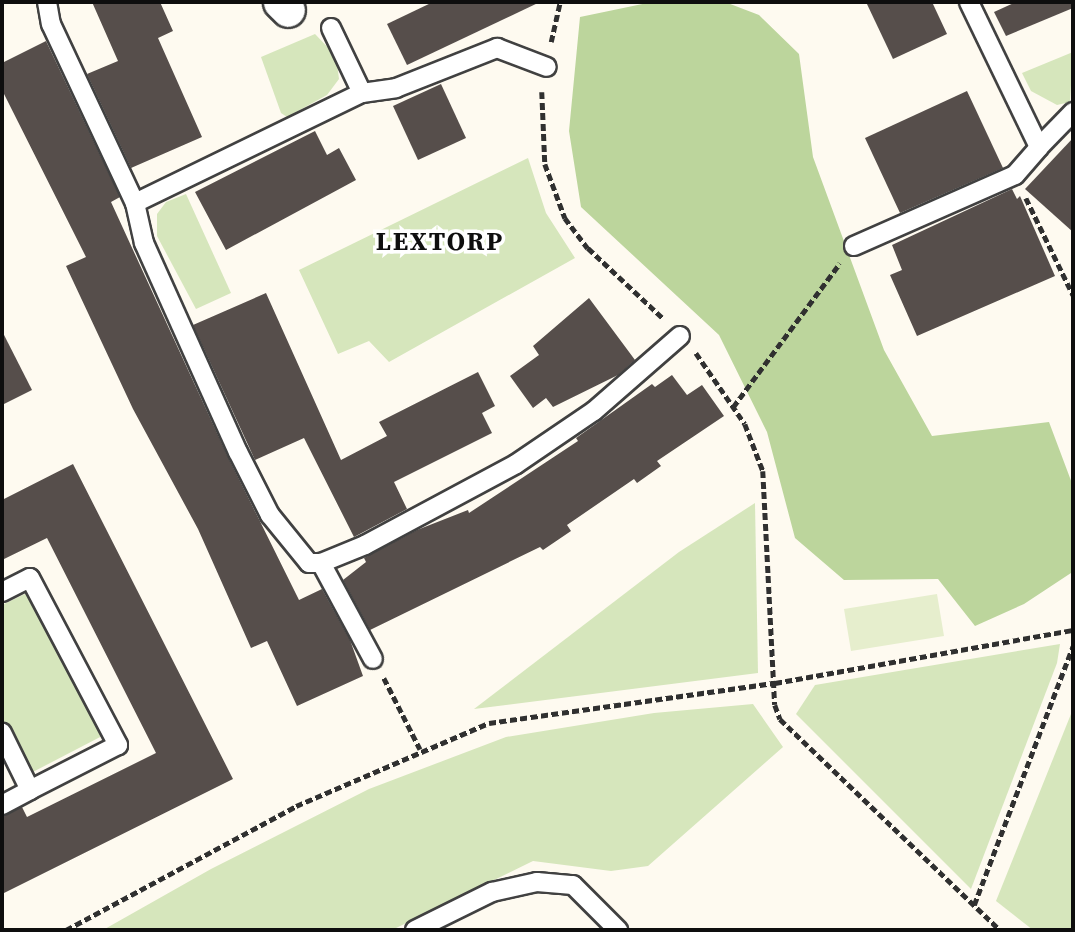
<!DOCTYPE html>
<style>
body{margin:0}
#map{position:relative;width:1075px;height:932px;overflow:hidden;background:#fefaf0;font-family:"Source Serif 4",serif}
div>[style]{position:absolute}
.green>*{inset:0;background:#d6e6bc}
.forest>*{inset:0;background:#bcd59c}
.pitch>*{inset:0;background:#e6eecd}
.building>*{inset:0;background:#564e4b}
.path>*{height:4.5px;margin-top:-2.25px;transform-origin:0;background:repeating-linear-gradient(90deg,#303030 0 7px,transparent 0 10.5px)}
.roads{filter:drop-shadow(2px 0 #414141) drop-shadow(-2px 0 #414141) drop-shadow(0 2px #414141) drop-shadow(0 -2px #414141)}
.lane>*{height:18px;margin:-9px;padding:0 9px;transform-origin:9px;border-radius:9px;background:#fff}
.street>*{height:33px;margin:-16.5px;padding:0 16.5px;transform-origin:16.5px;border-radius:16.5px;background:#fff}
span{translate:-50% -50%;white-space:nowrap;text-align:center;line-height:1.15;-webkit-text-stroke:7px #fff;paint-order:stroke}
.district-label{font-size:26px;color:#0e0e0e;font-weight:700;letter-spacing:2px}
.frame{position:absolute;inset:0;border:4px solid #0e0e0e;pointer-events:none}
</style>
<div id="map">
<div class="green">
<div style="clip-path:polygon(315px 34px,336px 56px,339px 79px,327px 95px,287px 117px,281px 113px,261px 57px)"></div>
<div style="clip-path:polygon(1073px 52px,1070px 102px,1057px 105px,1031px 91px,1022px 73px)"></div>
<div style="clip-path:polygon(528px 158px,546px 213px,575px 258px,389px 362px,369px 341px,338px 354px,299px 270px)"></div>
<div style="clip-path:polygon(186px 194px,231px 293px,196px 309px,157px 236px,157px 214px,166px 202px)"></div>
<div style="clip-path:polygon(755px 503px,758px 673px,474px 709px,679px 552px)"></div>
<div style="clip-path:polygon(29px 592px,104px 735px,29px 774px,2px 720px,2px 605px)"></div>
<div style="clip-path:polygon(1060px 644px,1057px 663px,971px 889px,796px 714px,815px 685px)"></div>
<div style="clip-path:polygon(753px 704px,783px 747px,648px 866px,611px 871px,533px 861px,392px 930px,103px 930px,211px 869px,369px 789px,506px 737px,654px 713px)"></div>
<div style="clip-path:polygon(1073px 709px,1073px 929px,1033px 930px,996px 901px)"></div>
</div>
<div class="forest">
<div style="clip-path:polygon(652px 2px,725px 2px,759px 15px,799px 54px,813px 157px,884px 350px,932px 436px,1049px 422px,1073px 486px,1071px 573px,1024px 604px,975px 626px,938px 579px,844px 580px,795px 538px,767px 432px,719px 335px,581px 207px,569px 131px,580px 17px)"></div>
</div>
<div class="pitch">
<div style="clip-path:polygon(937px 594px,944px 636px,851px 651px,844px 609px)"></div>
</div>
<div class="building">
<div style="clip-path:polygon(92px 2px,160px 2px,173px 31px,158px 38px,202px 137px,131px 168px,87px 74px,118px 61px)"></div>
<div style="clip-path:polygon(433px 2px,540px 2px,407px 65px,387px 24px)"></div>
<div style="clip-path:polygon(866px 2px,932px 2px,947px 34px,893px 59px)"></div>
<div style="clip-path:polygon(1016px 2px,1073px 2px,1073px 8px,1006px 36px,994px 12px)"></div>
<div style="clip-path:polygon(46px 41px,120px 197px,111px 202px,228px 457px,299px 600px,322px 589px,350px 640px,363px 676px,297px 706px,267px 641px,251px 648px,198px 529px,133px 409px,66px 266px,86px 257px,2px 90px,2px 63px)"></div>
<div style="clip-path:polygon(441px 84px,466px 138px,418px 160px,393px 106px)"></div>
<div style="clip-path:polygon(967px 91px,1003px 168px,900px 213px,865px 138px)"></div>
<div style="clip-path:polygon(315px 131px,327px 155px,339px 148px,356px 180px,226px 250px,195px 192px)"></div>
<div style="clip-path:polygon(1073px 138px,1073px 232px,1025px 189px)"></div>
<div style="clip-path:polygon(1012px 189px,1017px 199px,1020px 196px,1055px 276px,917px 336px,890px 275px,902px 270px,892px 245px)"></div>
<div style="clip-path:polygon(266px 293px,341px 460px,387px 436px,379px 422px,478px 372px,495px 406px,482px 413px,492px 433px,394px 482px,407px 509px,354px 537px,304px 438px,255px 460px,193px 325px)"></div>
<div style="clip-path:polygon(589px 298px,635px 360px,618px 375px,553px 407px,546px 398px,533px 408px,510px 376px,539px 355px,533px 346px)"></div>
<div style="clip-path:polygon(2px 331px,32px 390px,2px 405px)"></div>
<div style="clip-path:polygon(672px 375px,687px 395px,702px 385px,724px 416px,657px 461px,661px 466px,637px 483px,634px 479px,567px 525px,571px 531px,543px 550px,540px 547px,370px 630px,343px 580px,366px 562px,364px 558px,417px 530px,468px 510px,469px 513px,578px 441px,576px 438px,652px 384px,655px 387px)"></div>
<div style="clip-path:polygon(73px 464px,233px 779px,2px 894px,2px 816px,22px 807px,27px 817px,156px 753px,47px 538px,2px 560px,2px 500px)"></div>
</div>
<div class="path">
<div style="left:551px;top:42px;width:41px;rotate:-77.3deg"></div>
<div style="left:542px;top:92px;width:72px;rotate:87.6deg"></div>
<div style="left:545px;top:164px;width:58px;rotate:69.7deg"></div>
<div style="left:565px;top:218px;width:38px;rotate:53deg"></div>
<div style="left:588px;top:248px;width:104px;rotate:43.1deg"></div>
<div style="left:1026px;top:198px;width:108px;rotate:64.1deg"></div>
<div style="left:696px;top:353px;width:86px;rotate:55.4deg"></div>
<div style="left:745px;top:424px;width:50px;rotate:69deg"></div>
<div style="left:763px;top:471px;width:234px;rotate:87.1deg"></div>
<div style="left:775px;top:705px;width:15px;rotate:70deg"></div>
<div style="left:780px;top:719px;width:305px;rotate:43.8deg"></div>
<div style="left:733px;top:407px;width:179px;rotate:-53.4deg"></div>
<div style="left:384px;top:678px;width:80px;rotate:63.1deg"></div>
<div style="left:974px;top:905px;width:277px;rotate:-69.1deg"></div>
<div style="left:66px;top:930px;width:261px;rotate:-28.3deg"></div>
<div style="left:296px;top:806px;width:210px;rotate:-23.3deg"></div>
<div style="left:489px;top:723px;width:289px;rotate:-8deg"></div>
<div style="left:775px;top:683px;width:303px;rotate:-10.1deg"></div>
</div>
<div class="roads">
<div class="lane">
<div style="left:47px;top:2px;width:22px;rotate:80deg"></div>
<div style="left:51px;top:24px;width:198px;rotate:64.9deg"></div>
<div style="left:135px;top:203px;width:252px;rotate:-25.9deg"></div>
<div style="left:331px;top:28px;width:72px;rotate:64.5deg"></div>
<div style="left:362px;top:93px;width:34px;rotate:-8deg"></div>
<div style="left:396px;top:88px;width:109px;rotate:-21.6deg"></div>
<div style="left:497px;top:48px;width:53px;rotate:20.8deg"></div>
<div style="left:1039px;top:147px;width:49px;rotate:-45.8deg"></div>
<div style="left:135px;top:203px;width:41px;rotate:77.3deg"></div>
<div style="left:144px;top:243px;width:229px;rotate:65.8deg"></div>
<div style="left:238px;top:452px;width:71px;rotate:63.1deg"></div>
<div style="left:270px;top:515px;width:62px;rotate:50.9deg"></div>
<div style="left:309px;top:563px;width:12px"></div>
<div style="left:321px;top:563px;width:48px;rotate:-22.2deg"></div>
<div style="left:365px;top:545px;width:171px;rotate:-28.2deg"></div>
<div style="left:516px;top:464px;width:94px;rotate:-34.2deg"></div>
<div style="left:594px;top:411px;width:114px;rotate:-41.1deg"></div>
<div style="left:854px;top:246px;width:176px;rotate:-23.8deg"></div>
<div style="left:1015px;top:175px;width:37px;rotate:-49deg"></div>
<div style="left:1039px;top:147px;width:161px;rotate:-115.8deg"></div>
<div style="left:321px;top:563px;width:109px;rotate:61.6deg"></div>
<div style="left:2px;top:592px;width:31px;rotate:-27deg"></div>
<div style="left:30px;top:578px;width:189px;rotate:62.2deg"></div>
<div style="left:118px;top:745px;width:99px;rotate:152.9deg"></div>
<div style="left:30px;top:790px;width:64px;rotate:-116.2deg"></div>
<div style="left:2px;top:805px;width:32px;rotate:-28deg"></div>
<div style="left:415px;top:930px;width:86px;rotate:-26.3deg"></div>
<div style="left:492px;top:892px;width:46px;rotate:-12.5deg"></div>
<div style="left:537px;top:882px;width:36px;rotate:5deg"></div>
<div style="left:573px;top:885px;width:64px;rotate:45deg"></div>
</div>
<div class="street">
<div style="left:280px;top:2px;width:11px;rotate:45deg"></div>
</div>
</div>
<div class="district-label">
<span style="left:440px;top:242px">LEXTORP</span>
</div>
<div class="frame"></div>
</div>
